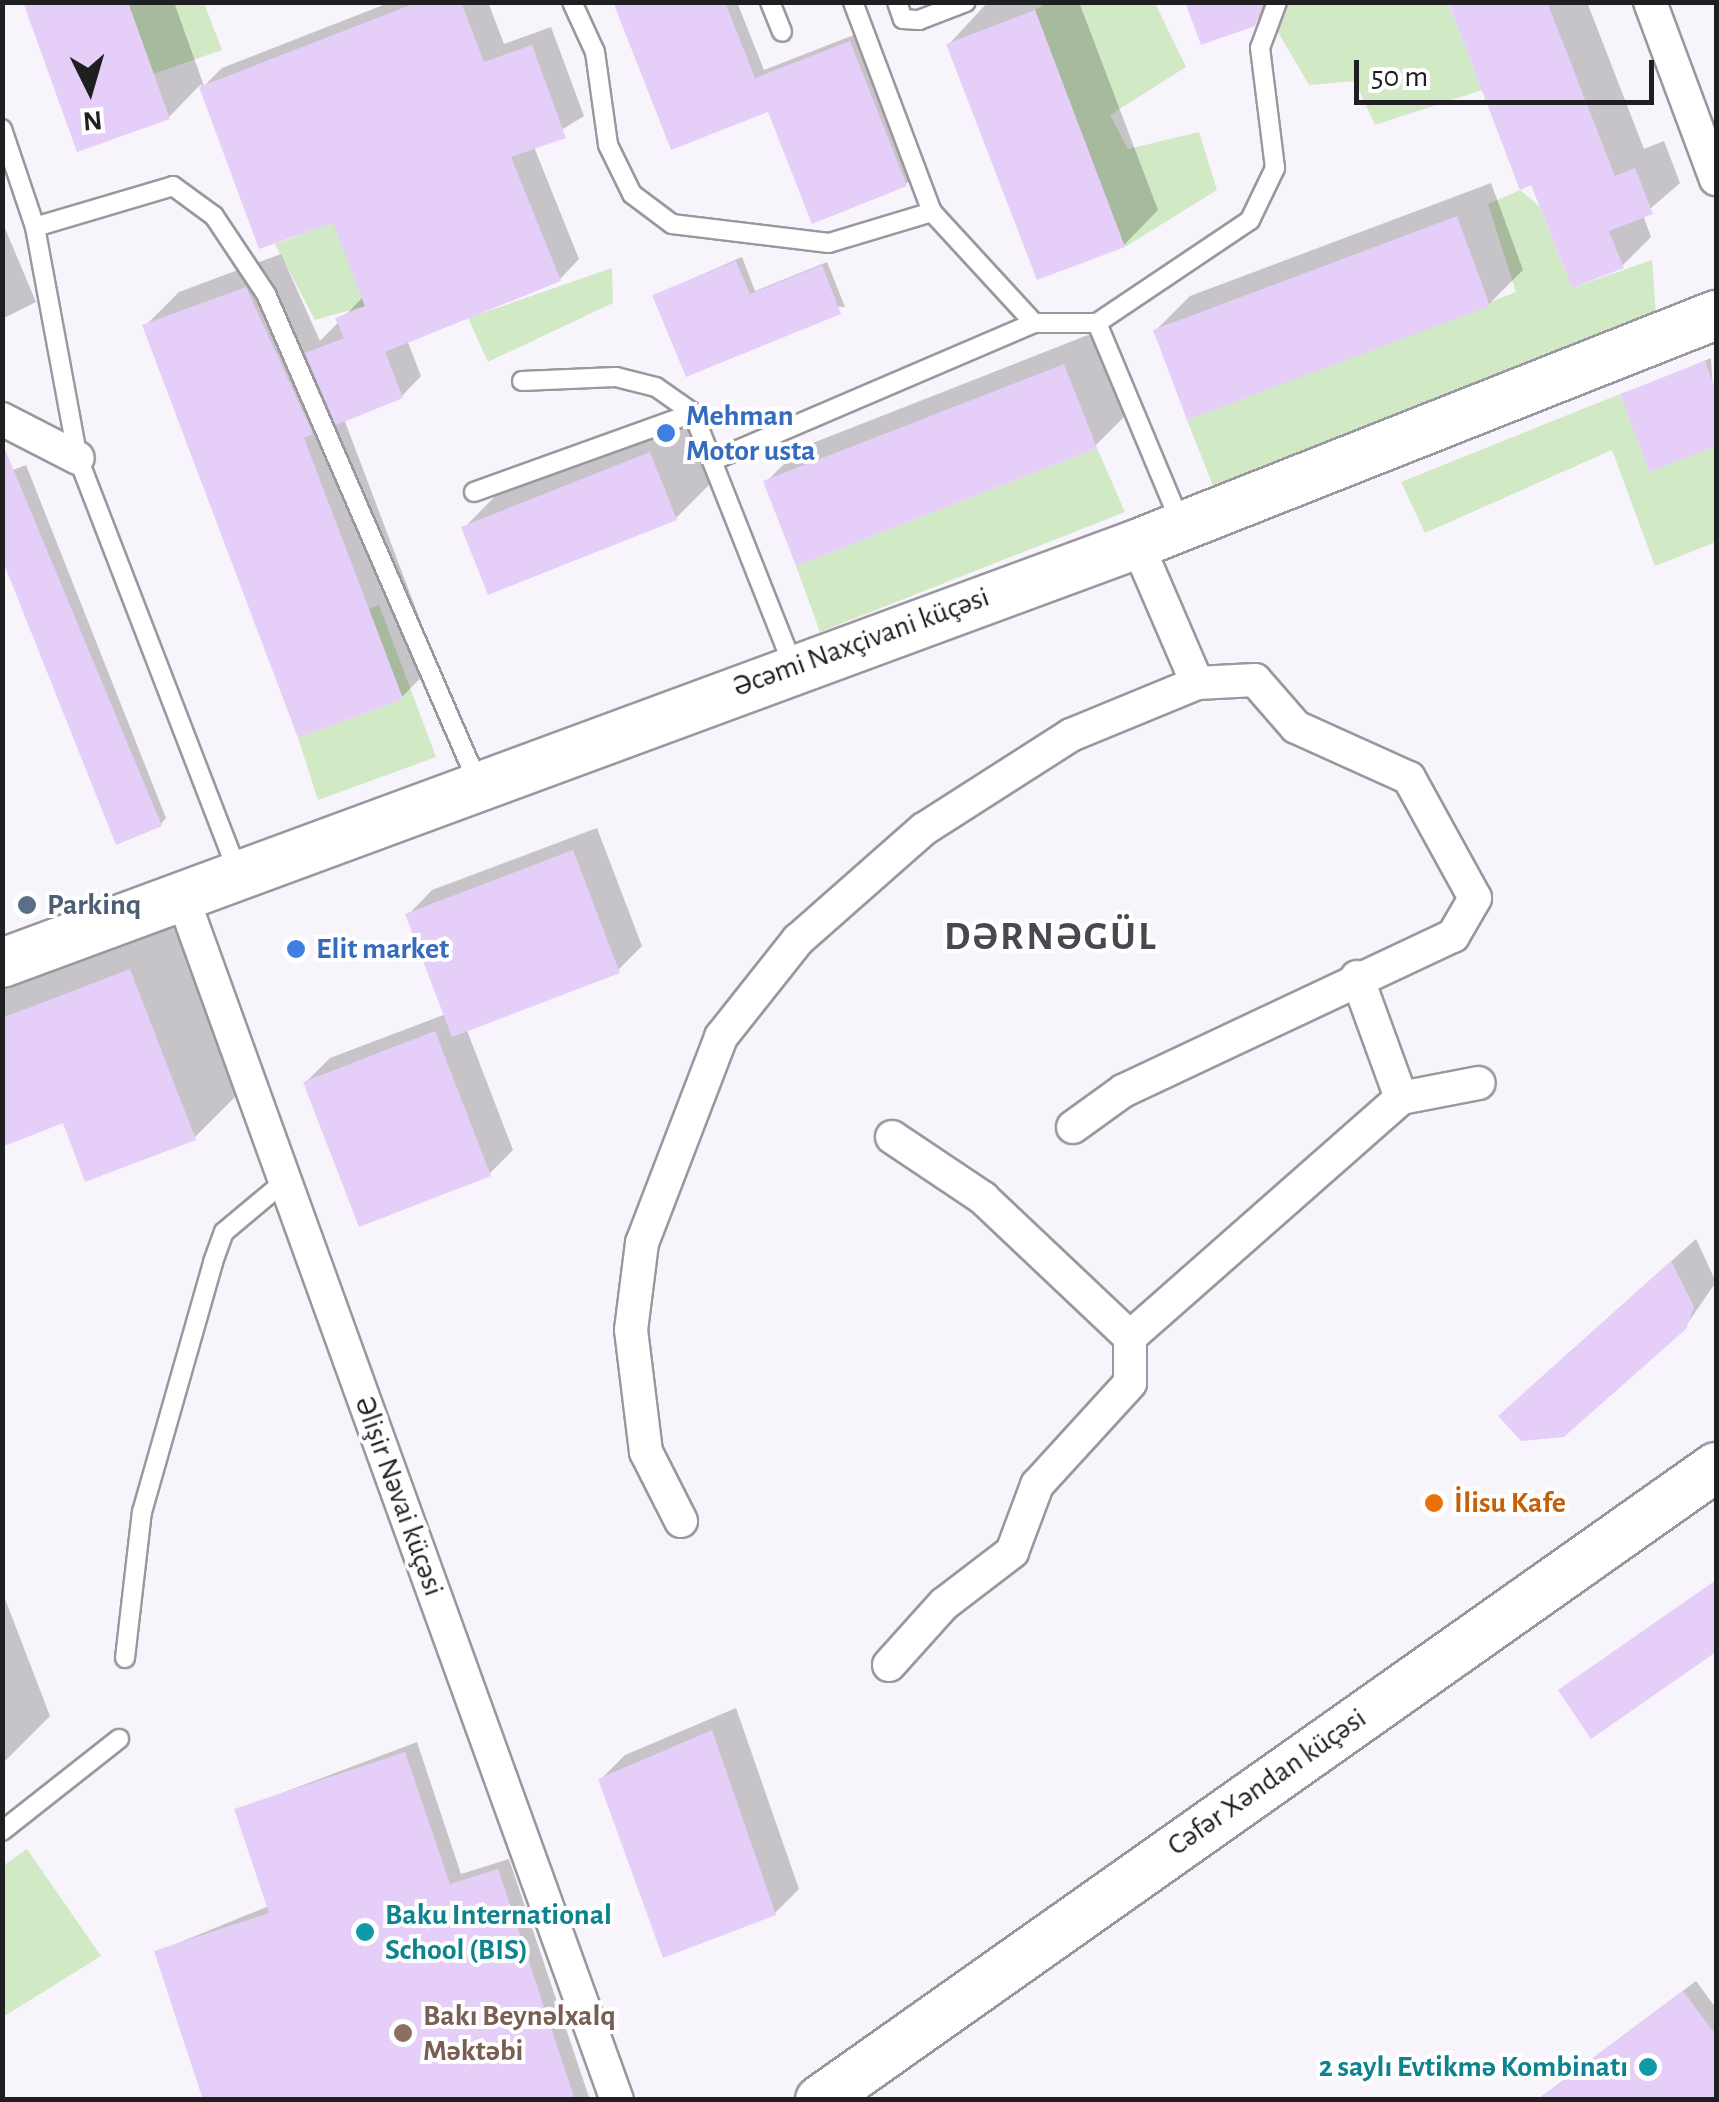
<!DOCTYPE html>
<meta charset="utf-8">
<style>
body{margin:0}
#map{position:relative;width:1719px;height:2102px;overflow:hidden;background:#f8f4fc;font-family:"Alegreya Sans",sans-serif}
div>[style]{position:absolute}
.green>*{inset:0;background:#d2e9c6}
.shadow>*{inset:0;background:#0003}
.building>*{inset:0;background:#e5cff8}
.roads{filter:drop-shadow(2px 0 #9b979f) drop-shadow(-2px 0 #9b979f) drop-shadow(0 2px #9b979f) drop-shadow(0 -2px #9b979f)}
.lane>*{height:18px;margin:-9px;padding:0 9px;transform-origin:9px;border-radius:9px;background:#fff}
.street>*{height:32px;margin:-16px;padding:0 16px;transform-origin:16px;border-radius:16px;background:#fff}
.secondary>*{height:48px;margin:-24px;padding:0 24px;transform-origin:24px;border-radius:24px;background:#fff}
.dots>*{width:28px;height:28px;translate:-50% -50%;box-sizing:border-box;border:5px solid #fff;border-radius:50%}
span{translate:-50% -50%;white-space:nowrap;text-align:center;line-height:1.15;-webkit-text-stroke:8px #fff;paint-order:stroke}
.shop-label{font-size:30px;color:#366cbe;font-weight:700}
.left{translate:0 -50%;text-align:left}
.street-label{font-size:30px;color:#1f1e21}
.service-label{font-size:30px;color:#4e5e75;font-weight:700}
.food-label{font-size:30px;color:#c56008;font-weight:700}
.culture-label{font-size:30px;color:#0d838f;font-weight:700}
.right{translate:-100% -50%;text-align:right}
.education-label{font-size:30px;color:#785e54;font-weight:700}
.district-label{font-size:40px;color:#4b474e;font-weight:700;letter-spacing:2.5px}
.frame{position:absolute;inset:0;border:5px solid #1f1e21;pointer-events:none}
.north{position:absolute;left:40px;top:40px;width:100px;height:100px;-webkit-text-stroke:8px #fff;paint-order:stroke;rotate:175deg;font-size:28px;font-weight:700;line-height:40px;text-align:center;color:#1f1e21}
.north::after{content:'';display:block;margin:auto;width:35px;height:45px;background:#1f1e21;clip-path:polygon(50% 0,100% 100%,50% 72%,0 100%)}
.scale{position:absolute;left:1354px;top:60px;width:300px;height:45px;box-sizing:border-box;border:5px solid #1f1e21;border-top:0;padding-left:12px;font-size:30px;line-height:35px;white-space:nowrap;color:#1f1e21;-webkit-text-stroke:8px #fff;paint-order:stroke}
</style>
<div id="map">
<div class="green">
<div style="clip-path:polygon(128px 3px,204px 3px,222px 50px,153px 74px)"></div>
<div style="clip-path:polygon(1047px 3px,1155px 3px,1186px 67px,1110px 115px,1128px 149px,1199px 132px,1217px 190px,1125px 247px,1035px 10px)"></div>
<div style="clip-path:polygon(1261px 3px,1448px 3px,1482px 90px,1375px 125px,1355px 81px,1309px 85px)"></div>
<div style="clip-path:polygon(510px 158px,529px 202px,353px 272px,365px 306px,315px 320px,275px 244px)"></div>
<div style="clip-path:polygon(1520px 190px,1539px 206px,1572px 288px,1652px 260px,1656px 316px,1213px 486px,1187px 420px,1516px 292px,1488px 204px)"></div>
<div style="clip-path:polygon(612px 268px,613px 303px,488px 362px,468px 318px)"></div>
<div style="clip-path:polygon(1620px 394px,1649px 471px,1716px 446px,1716px 542px,1655px 566px,1612px 450px,1425px 533px,1401px 482px)"></div>
<div style="clip-path:polygon(1097px 448px,1125px 512px,820px 632px,796px 566px)"></div>
<div style="clip-path:polygon(379px 605px,436px 757px,318px 800px,298px 738px,403px 699px,369px 609px)"></div>
<div style="clip-path:polygon(27px 1849px,101px 1956px,3px 2017px,3px 1866px)"></div>
</div>
<div class="shadow">
<div style="clip-path:polygon(26px 2px,174px 2px,204px 86px,222px 68px,391px 2px,488px 2px,504px 44px,551px 27px,584px 116px,534px 147px,579px 259px,560px 279px,407px 340px,421px 376px,402px 396px,344px 419px,436px 662px,402px 697px,145px 326px,179px 292px,281px 254px,320px 341px,364px 296px,334px 220px,261px 246px,201px 84px,169px 117px)"></div>
<div style="clip-path:polygon(616px 2px,737px 2px,764px 70px,859px 33px,915px 175px,906px 184px,770px 109px)"></div>
<div style="clip-path:polygon(988px 2px,1079px 2px,1158px 210px,1124px 245px,949px 44px)"></div>
<div style="clip-path:polygon(1188px 2px,1274px 2px,1254px 23px)"></div>
<div style="clip-path:polygon(1450px 2px,1587px 2px,1644px 149px,1664px 141px,1680px 183px,1643px 215px,1651px 237px,1622px 266px,1533px 182px)"></div>
<div style="clip-path:polygon(1491px 183px,1523px 270px,1489px 304px,1156px 330px,1190px 296px)"></div>
<div style="clip-path:polygon(2px 221px,36px 302px,2px 319px)"></div>
<div style="clip-path:polygon(742px 257px,755px 291px,827px 262px,845px 307px,655px 295px)"></div>
<div style="clip-path:polygon(1098px 331px,1129px 412px,1095px 446px,766px 482px,800px 448px)"></div>
<div style="clip-path:polygon(1711px 358px,1716px 443px,1651px 468px,1623px 395px)"></div>
<div style="clip-path:polygon(696px 409px,721px 473px,676px 518px,464px 528px,509px 482px)"></div>
<div style="clip-path:polygon(26px 465px,166px 818px,161px 824px,2px 474px)"></div>
<div style="clip-path:polygon(597px 828px,642px 946px,618px 970px,466px 1028px,513px 1150px,489px 1174px,306px 1082px,330px 1058px,446px 1014px,408px 915px,432px 890px)"></div>
<div style="clip-path:polygon(183px 918px,248px 1084px,194px 1138px,64px 1120px,2px 1144px,2px 987px)"></div>
<div style="clip-path:polygon(1696px 1239px,1716px 1282px,1685px 1327px,1525px 1392px)"></div>
<div style="clip-path:polygon(2px 1591px,50px 1716px,2px 1764px)"></div>
<div style="clip-path:polygon(736px 1708px,799px 1889px,775px 1913px,601px 1779px,625px 1755px)"></div>
<div style="clip-path:polygon(417px 1742px,461px 1874px,509px 1859px,590px 2100px,206px 2100px,156px 1952px,269px 1906px,237px 1810px)"></div>
<div style="clip-path:polygon(1696px 1981px,1716px 2008px,1716px 2100px,1537px 2100px)"></div>
</div>
<div class="building">
<div style="clip-path:polygon(23px 2px,128px 2px,170px 119px,77px 152px)"></div>
<div style="clip-path:polygon(418px 2px,461px 2px,484px 62px,532px 45px,566px 138px,511px 157px,561px 281px,385px 352px,403px 398px,336px 425px,305px 353px,344px 338px,335px 318px,365px 306px,333px 223px,259px 249px,199px 87px)"></div>
<div style="clip-path:polygon(613px 2px,725px 2px,755px 78px,850px 41px,907px 186px,812px 224px,768px 112px,671px 150px)"></div>
<div style="clip-path:polygon(1185px 2px,1264px 2px,1255px 26px,1201px 45px)"></div>
<div style="clip-path:polygon(1448px 2px,1547px 2px,1615px 176px,1635px 168px,1653px 214px,1609px 231px,1624px 268px,1572px 288px,1531px 185px,1520px 190px)"></div>
<div style="clip-path:polygon(1035px 10px,1125px 247px,1037px 280px,946px 44px)"></div>
<div style="clip-path:polygon(1457px 216px,1490px 306px,1187px 420px,1153px 330px)"></div>
<div style="clip-path:polygon(736px 261px,750px 294px,822px 265px,841px 314px,686px 377px,652px 295px)"></div>
<div style="clip-path:polygon(246px 287px,313px 434px,304px 438px,403px 699px,298px 738px,142px 325px)"></div>
<div style="clip-path:polygon(1705px 361px,1716px 391px,1716px 446px,1649px 472px,1620px 394px)"></div>
<div style="clip-path:polygon(1064px 364px,1097px 448px,796px 566px,763px 481px)"></div>
<div style="clip-path:polygon(2px 442px,162px 826px,116px 845px,2px 559px)"></div>
<div style="clip-path:polygon(650px 452px,677px 520px,488px 595px,461px 527px)"></div>
<div style="clip-path:polygon(573px 850px,620px 973px,452px 1037px,405px 914px)"></div>
<div style="clip-path:polygon(130px 969px,196px 1140px,85px 1182px,63px 1123px,2px 1147px,2px 1018px)"></div>
<div style="clip-path:polygon(435px 1031px,491px 1176px,359px 1227px,303px 1082px)"></div>
<div style="clip-path:polygon(1671px 1261px,1694px 1307px,1686px 1329px,1564px 1437px,1521px 1441px,1498px 1416px)"></div>
<div style="clip-path:polygon(1716px 1580px,1716px 1652px,1591px 1739px,1558px 1690px)"></div>
<div style="clip-path:polygon(712px 1730px,776px 1915px,663px 1958px,598px 1779px)"></div>
<div style="clip-path:polygon(405px 1752px,450px 1884px,498px 1869px,575px 2100px,203px 2100px,154px 1951px,269px 1913px,234px 1809px)"></div>
<div style="clip-path:polygon(1683px 1991px,1716px 2035px,1716px 2100px,1538px 2100px)"></div>
</div>
<div class="roads">
<div class="lane">
<div style="left:572px;top:2px;width:55px;rotate:65.3deg"></div>
<div style="left:595px;top:52px;width:94px;rotate:82deg"></div>
<div style="left:608px;top:145px;width:55px;rotate:63.9deg"></div>
<div style="left:632px;top:194px;width:50px;rotate:36.9deg"></div>
<div style="left:672px;top:224px;width:158px;rotate:6.9deg"></div>
<div style="left:829px;top:243px;width:108px;rotate:-16.8deg"></div>
<div style="left:770px;top:2px;width:32px;rotate:68deg"></div>
<div style="left:853px;top:2px;width:224px;rotate:69.4deg"></div>
<div style="left:932px;top:212px;width:151px;rotate:47.4deg"></div>
<div style="left:897px;top:2px;width:18px;rotate:71deg"></div>
<div style="left:903px;top:19px;width:16px;rotate:4deg"></div>
<div style="left:919px;top:20px;width:50px;rotate:-21deg"></div>
<div style="left:2px;top:129px;width:103px;rotate:71.4deg"></div>
<div style="left:35px;top:227px;width:235px;rotate:79.5deg"></div>
<div style="left:78px;top:458px;width:443px;rotate:68.9deg"></div>
<div style="left:35px;top:227px;width:144px;rotate:-16.5deg"></div>
<div style="left:173px;top:186px;width:51px;rotate:36.2deg"></div>
<div style="left:214px;top:216px;width:94px;rotate:56.3deg"></div>
<div style="left:266px;top:294px;width:531px;rotate:66.57deg"></div>
<div style="left:1097px;top:323px;width:218px;rotate:67.3deg"></div>
<div style="left:522px;top:381px;width:94px;rotate:-2.4deg"></div>
<div style="left:616px;top:377px;width:41px;rotate:14deg"></div>
<div style="left:656px;top:387px;width:45px;rotate:35.1deg"></div>
<div style="left:693px;top:413px;width:272px;rotate:68.4deg"></div>
<div style="left:712px;top:461px;width:350px;rotate:-23.2deg"></div>
<div style="left:1034px;top:323px;width:63px"></div>
<div style="left:1097px;top:323px;width:184px;rotate:-33.9deg"></div>
<div style="left:1250px;top:220px;width:58px;rotate:-64.3deg"></div>
<div style="left:1275px;top:168px;width:121px;rotate:-97.1deg"></div>
<div style="left:1260px;top:48px;width:49px;rotate:-69.7deg"></div>
<div style="left:474px;top:492px;width:233px;rotate:-19.8deg"></div>
<div style="left:125px;top:1658px;width:147px;rotate:-83.4deg"></div>
<div style="left:142px;top:1512px;width:260px;rotate:-74.1deg"></div>
<div style="left:213px;top:1262px;width:32px;rotate:-70deg"></div>
<div style="left:224px;top:1232px;width:80px;rotate:-39.9deg"></div>
<div style="left:2px;top:1831px;width:149px;rotate:-38.2deg"></div>
</div>
<div class="street">
<div style="left:1650px;top:2px;width:189px;rotate:69.6deg"></div>
<div style="left:2px;top:419px;width:85px;rotate:27.2deg"></div>
<div style="left:181px;top:893px;width:1283px;rotate:70.14deg"></div>
<div style="left:1357px;top:977px;width:129px;rotate:70deg"></div>
<div style="left:1073px;top:1127px;width:62px;rotate:-35.8deg"></div>
<div style="left:1123px;top:1091px;width:365px;rotate:-25.2deg"></div>
<div style="left:1453px;top:936px;width:44px;rotate:-59.9deg"></div>
<div style="left:1475px;top:898px;width:137px;rotate:-118.8deg"></div>
<div style="left:1409px;top:778px;width:124px;rotate:-155.7deg"></div>
<div style="left:1296px;top:727px;width:62px;rotate:-131.1deg"></div>
<div style="left:1255px;top:680px;width:58px;rotate:177deg"></div>
<div style="left:1197px;top:683px;width:151px;rotate:-113.3deg"></div>
<div style="left:892px;top:1137px;width:110px;rotate:33.8deg"></div>
<div style="left:983px;top:1198px;width:202px;rotate:43.4deg"></div>
<div style="left:681px;top:1521px;width:77px;rotate:-116.9deg"></div>
<div style="left:646px;top:1452px;width:123px;rotate:-97deg"></div>
<div style="left:631px;top:1330px;width:88px;rotate:-82.8deg"></div>
<div style="left:642px;top:1243px;width:221px;rotate:-69deg"></div>
<div style="left:721px;top:1037px;width:124px;rotate:-51.6deg"></div>
<div style="left:798px;top:940px;width:168px;rotate:-41.4deg"></div>
<div style="left:924px;top:829px;width:174px;rotate:-32.6deg"></div>
<div style="left:1071px;top:735px;width:136px;rotate:-22.4deg"></div>
<div style="left:889px;top:1665px;width:82px;rotate:-48deg"></div>
<div style="left:944px;top:1604px;width:86px;rotate:-37.4deg"></div>
<div style="left:1012px;top:1552px;width:72px;rotate:-69.5deg"></div>
<div style="left:1037px;top:1485px;width:138px;rotate:-47.6deg"></div>
<div style="left:1130px;top:1383px;width:46px;rotate:-90deg"></div>
<div style="left:1130px;top:1337px;width:361px;rotate:-41.4deg"></div>
<div style="left:1401px;top:1098px;width:79px;rotate:-10.9deg"></div>
</div>
<div class="secondary">
<div style="left:2px;top:963px;width:1210px;rotate:-20.26deg"></div>
<div style="left:1137px;top:544px;width:623px;rotate:-21.58deg"></div>
<div style="left:820px;top:2100px;width:1097px;rotate:-35.24deg"></div>
</div>
</div>
<div class="dots">
<div style="left:666px;top:433px;background:#3f7fe0"></div>
<div style="left:27px;top:905px;background:#5c6f8a"></div>
<div style="left:296px;top:949px;background:#3f7fe0"></div>
<div style="left:1434px;top:1503px;background:#e8710a"></div>
<div style="left:365px;top:1932px;background:#0f9aa8"></div>
<div style="left:403px;top:2033px;background:#8d6e63"></div>
<div style="left:1648px;top:2067px;background:#0f9aa8"></div>
</div>
<div class="shop-label">
<span class="left" style="left:686px;top:433px">Mehman<br>Motor usta</span>
<span class="left" style="left:316px;top:949px">Elit market</span>
</div>
<div class="street-label">
<span style="left:861px;top:642px;rotate:-20deg">Əcəmi Naxçivani küçəsi</span>
<span style="left:399px;top:1496px;rotate:70deg">Əlişir Nəvai küçəsi</span>
<span style="left:1267px;top:1782px;rotate:-35deg">Cəfər Xəndan küçəsi</span>
</div>
<div class="service-label">
<span class="left" style="left:47px;top:905px">Parkinq</span>
</div>
<div class="food-label">
<span class="left" style="left:1454px;top:1503px">İlisu Kafe</span>
</div>
<div class="culture-label">
<span class="left" style="left:385px;top:1932px">Baku International<br>School (BIS)</span>
<span class="right" style="left:1628px;top:2067px">2 saylı Evtikmə Kombinatı</span>
</div>
<div class="education-label">
<span class="left" style="left:423px;top:2033px">Bakı Beynəlxalq<br>Məktəbi</span>
</div>
<div class="district-label">
<span style="left:1051px;top:937px">DƏRNƏGÜL</span>
</div>
<div class="frame"></div>
<div class="north">N</div>
<div class="scale">50 m</div>
</div>
